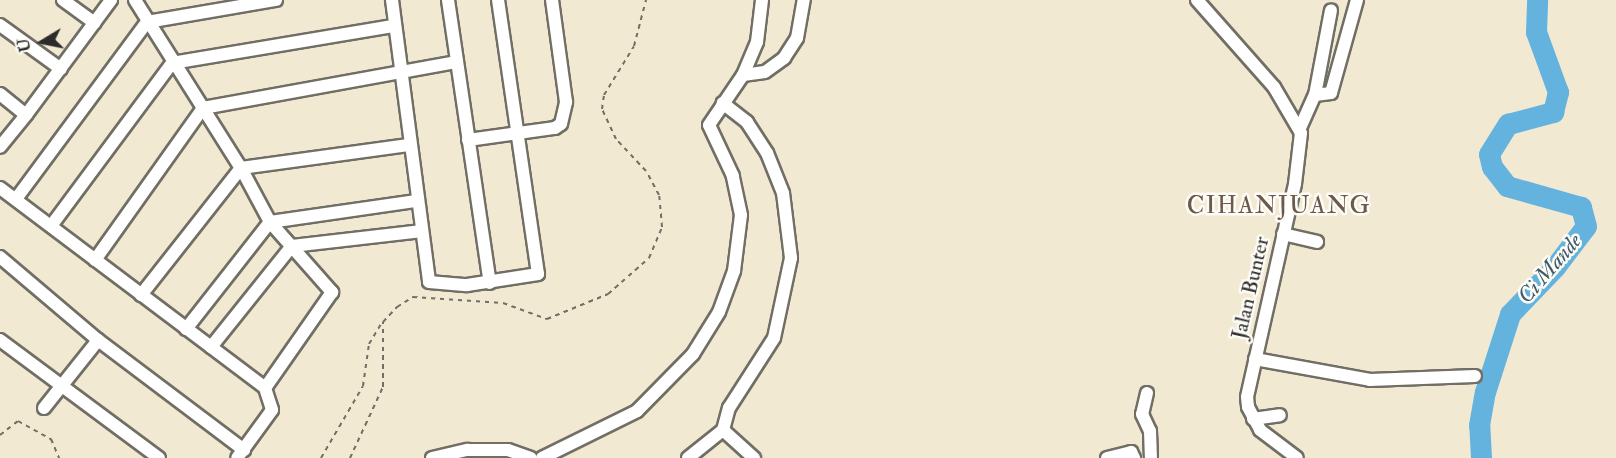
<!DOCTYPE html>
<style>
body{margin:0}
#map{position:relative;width:1616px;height:458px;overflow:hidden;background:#f2e9d2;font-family:"IM FELL Double Pica",serif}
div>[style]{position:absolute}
.river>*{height:21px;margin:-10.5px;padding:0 10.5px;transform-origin:10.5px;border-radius:10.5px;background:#64b3de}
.path>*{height:2px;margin-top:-1px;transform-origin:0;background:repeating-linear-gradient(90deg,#716e65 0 4.5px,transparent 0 9px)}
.roads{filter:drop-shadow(2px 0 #716e65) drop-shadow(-2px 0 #716e65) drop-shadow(0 2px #716e65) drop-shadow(0 -2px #716e65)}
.minor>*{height:12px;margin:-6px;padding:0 6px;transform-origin:6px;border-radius:6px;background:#fff}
span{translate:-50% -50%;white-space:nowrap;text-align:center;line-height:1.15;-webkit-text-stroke:5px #fdfcf7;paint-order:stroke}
.street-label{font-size:21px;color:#2b2b2b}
.water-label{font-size:22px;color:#3f5b6a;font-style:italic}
.quarter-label{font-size:24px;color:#6d594b;letter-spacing:1.5px}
.north{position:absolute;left:12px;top:12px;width:60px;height:60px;-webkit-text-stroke:4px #fdfcf7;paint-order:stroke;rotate:260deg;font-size:16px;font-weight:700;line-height:24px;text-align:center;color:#2b2b2b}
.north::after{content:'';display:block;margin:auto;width:21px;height:27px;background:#2b2b2b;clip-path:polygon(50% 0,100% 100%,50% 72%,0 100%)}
</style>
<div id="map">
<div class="river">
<div style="left:1481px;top:458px;width:33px;rotate:-93deg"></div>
<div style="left:1479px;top:425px;width:34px;rotate:-80deg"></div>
<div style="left:1485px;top:392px;width:82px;rotate:-72.2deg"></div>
<div style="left:1510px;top:314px;width:65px;rotate:-46.2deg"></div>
<div style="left:1555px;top:267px;width:51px;rotate:-52.9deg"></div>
<div style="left:1586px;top:226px;width:20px;rotate:-105deg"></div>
<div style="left:1581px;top:207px;width:77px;rotate:-164.2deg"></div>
<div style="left:1507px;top:186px;width:24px;rotate:-128deg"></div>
<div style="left:1492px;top:167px;width:13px;rotate:-103deg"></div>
<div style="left:1489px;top:154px;width:36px;rotate:-58deg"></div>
<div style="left:1508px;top:124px;width:47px;rotate:-14.9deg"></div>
<div style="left:1553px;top:112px;width:21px;rotate:-76deg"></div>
<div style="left:1558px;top:92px;width:64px;rotate:-110.1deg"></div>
<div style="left:1536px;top:32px;width:32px;rotate:-88deg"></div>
</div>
<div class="path">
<div style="left:0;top:435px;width:23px;rotate:-38deg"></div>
<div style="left:18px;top:421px;width:38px;rotate:29deg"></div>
<div style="left:51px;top:439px;width:21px;rotate:67deg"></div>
<div style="left:321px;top:458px;width:83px;rotate:-59.7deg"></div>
<div style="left:363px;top:386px;width:42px;rotate:-81.9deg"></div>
<div style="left:369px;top:344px;width:23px;rotate:-59deg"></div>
<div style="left:350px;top:458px;width:78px;rotate:-65.1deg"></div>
<div style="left:383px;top:387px;width:65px;rotate:-90deg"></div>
<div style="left:383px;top:322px;width:21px;rotate:-47deg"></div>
<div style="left:397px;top:307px;width:19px;rotate:-32deg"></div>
<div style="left:413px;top:297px;width:90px;rotate:3.8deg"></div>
<div style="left:503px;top:303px;width:47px;rotate:20deg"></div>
<div style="left:547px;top:319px;width:66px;rotate:-22.3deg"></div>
<div style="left:608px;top:294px;width:55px;rotate:-41.3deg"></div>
<div style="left:649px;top:258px;width:34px;rotate:-67deg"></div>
<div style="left:662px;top:227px;width:32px;rotate:-95deg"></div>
<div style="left:659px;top:195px;width:27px;rotate:-118deg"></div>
<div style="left:646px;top:171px;width:44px;rotate:-133.2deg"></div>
<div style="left:616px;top:139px;width:33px;rotate:-115deg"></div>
<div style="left:602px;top:109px;width:14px;rotate:-82deg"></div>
<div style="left:604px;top:95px;width:57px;rotate:-58.5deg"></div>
<div style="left:634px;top:46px;width:48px;rotate:-75.4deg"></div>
</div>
<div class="roads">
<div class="minor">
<div style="left:63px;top:0;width:39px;rotate:36deg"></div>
<div style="left:135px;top:0;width:199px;rotate:57.8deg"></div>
<div style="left:241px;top:168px;width:61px;rotate:61.8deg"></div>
<div style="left:270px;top:222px;width:94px;rotate:48.5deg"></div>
<div style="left:332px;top:292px;width:117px;rotate:124.9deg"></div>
<div style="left:392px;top:0;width:284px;rotate:82.5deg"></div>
<div style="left:429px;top:282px;width:38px;rotate:5deg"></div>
<div style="left:467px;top:285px;width:72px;rotate:-8.8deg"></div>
<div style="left:538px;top:274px;width:277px;rotate:-98.3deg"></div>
<div style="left:448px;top:0;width:286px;rotate:81.6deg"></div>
<div style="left:1197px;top:0;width:116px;rotate:48.5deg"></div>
<div style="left:1274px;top:87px;width:53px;rotate:59.6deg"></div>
<div style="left:1301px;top:133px;width:51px;rotate:96.7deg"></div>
<div style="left:1295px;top:184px;width:218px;rotate:102.7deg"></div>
<div style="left:1247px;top:397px;width:10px;rotate:84deg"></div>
<div style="left:1248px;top:407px;width:26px;rotate:62deg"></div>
<div style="left:1260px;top:430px;width:46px;rotate:37.1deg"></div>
<div style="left:0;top:25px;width:75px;rotate:35.8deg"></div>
<div style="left:743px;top:75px;width:22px;rotate:-8deg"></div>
<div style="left:765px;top:72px;width:24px;rotate:-36deg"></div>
<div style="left:784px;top:58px;width:24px;rotate:-57deg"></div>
<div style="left:797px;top:38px;width:39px;rotate:-80deg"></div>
<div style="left:0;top:94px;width:33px;rotate:39deg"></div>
<div style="left:26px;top:115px;width:41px;rotate:129.1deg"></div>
<div style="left:1315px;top:95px;width:16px;rotate:-7deg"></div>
<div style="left:1331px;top:93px;width:97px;rotate:-74.4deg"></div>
<div style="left:26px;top:115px;width:143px;rotate:-53.5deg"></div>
<div style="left:1300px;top:128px;width:36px;rotate:-66deg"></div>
<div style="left:1315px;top:95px;width:86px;rotate:-79.3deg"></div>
<div style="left:468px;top:140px;width:88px;rotate:-7.9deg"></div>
<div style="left:555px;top:128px;width:7px;rotate:-34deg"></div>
<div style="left:561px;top:124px;width:23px;rotate:-77deg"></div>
<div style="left:566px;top:102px;width:103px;rotate:-97.8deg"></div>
<div style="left:0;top:188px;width:332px;rotate:37deg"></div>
<div style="left:265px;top:388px;width:23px;rotate:72deg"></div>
<div style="left:272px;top:410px;width:59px;rotate:126.1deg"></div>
<div style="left:16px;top:199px;width:220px;rotate:-53.5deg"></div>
<div style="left:147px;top:22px;width:131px;rotate:-9.7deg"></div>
<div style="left:51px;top:226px;width:203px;rotate:-53.4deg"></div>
<div style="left:172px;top:63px;width:224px;rotate:-9.5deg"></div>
<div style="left:1283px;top:234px;width:35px;rotate:13deg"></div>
<div style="left:0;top:257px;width:128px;rotate:40.3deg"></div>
<div style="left:98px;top:340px;width:183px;rotate:37deg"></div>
<div style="left:95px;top:260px;width:186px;rotate:-54.6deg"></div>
<div style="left:203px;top:108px;width:258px;rotate:-10.3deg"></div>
<div style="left:141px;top:295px;width:162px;rotate:-51.8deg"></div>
<div style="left:241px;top:168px;width:169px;rotate:-7.8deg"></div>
<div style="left:186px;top:329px;width:136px;rotate:-51.9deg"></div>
<div style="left:270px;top:222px;width:148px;rotate:-8.2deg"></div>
<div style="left:0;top:340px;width:198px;rotate:36.6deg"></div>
<div style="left:211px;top:347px;width:129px;rotate:-51.3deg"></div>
<div style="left:292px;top:246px;width:131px;rotate:-6.6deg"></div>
<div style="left:1255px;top:359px;width:117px;rotate:10.3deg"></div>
<div style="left:1370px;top:380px;width:105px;rotate:-2.2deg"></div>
<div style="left:1147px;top:393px;width:22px;rotate:103deg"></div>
<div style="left:1142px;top:414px;width:19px;rotate:65deg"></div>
<div style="left:1150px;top:431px;width:27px;rotate:88deg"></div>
<div style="left:44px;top:408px;width:87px;rotate:-51.5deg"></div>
<div style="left:1253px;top:419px;width:27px;rotate:-8deg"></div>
<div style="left:723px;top:430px;width:42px;rotate:42.1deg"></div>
<div style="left:432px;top:458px;width:37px;rotate:-13deg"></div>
<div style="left:468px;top:450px;width:40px"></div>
<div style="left:508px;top:450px;width:24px;rotate:19deg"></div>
<div style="left:542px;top:458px;width:106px;rotate:-26.3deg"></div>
<div style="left:637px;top:411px;width:80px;rotate:-45.5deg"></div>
<div style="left:693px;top:354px;width:49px;rotate:-58.2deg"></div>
<div style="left:719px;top:312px;width:44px;rotate:-69.9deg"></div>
<div style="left:734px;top:271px;width:56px;rotate:-82.9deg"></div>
<div style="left:741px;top:215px;width:40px;rotate:-102deg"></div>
<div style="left:733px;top:176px;width:56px;rotate:-115.2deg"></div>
<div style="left:709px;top:125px;width:60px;rotate:-55.8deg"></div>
<div style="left:743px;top:75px;width:36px;rotate:-67deg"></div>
<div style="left:757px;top:42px;width:42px;rotate:-83.2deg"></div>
<div style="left:688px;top:458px;width:45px;rotate:-38.7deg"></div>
<div style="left:723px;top:430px;width:23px;rotate:-75deg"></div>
<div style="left:729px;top:408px;width:83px;rotate:-57.3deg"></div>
<div style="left:774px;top:338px;width:82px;rotate:-78deg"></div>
<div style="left:791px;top:258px;width:65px;rotate:-97deg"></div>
<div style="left:783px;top:193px;width:43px;rotate:-111.8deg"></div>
<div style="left:767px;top:153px;width:37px;rotate:-123deg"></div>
<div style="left:747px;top:122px;width:31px;rotate:-142deg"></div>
<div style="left:1107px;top:458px;width:25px;rotate:-14deg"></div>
<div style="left:1131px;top:452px;width:7px;rotate:63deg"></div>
</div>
</div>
<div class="street-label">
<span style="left:1251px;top:288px;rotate:-77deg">Jalan Bunter</span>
</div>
<div class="water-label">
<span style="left:1550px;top:269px;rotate:-49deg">Ci Mande</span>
</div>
<div class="quarter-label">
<span style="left:1279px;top:206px">CIHANJUANG</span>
</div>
<div class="north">U</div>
</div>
